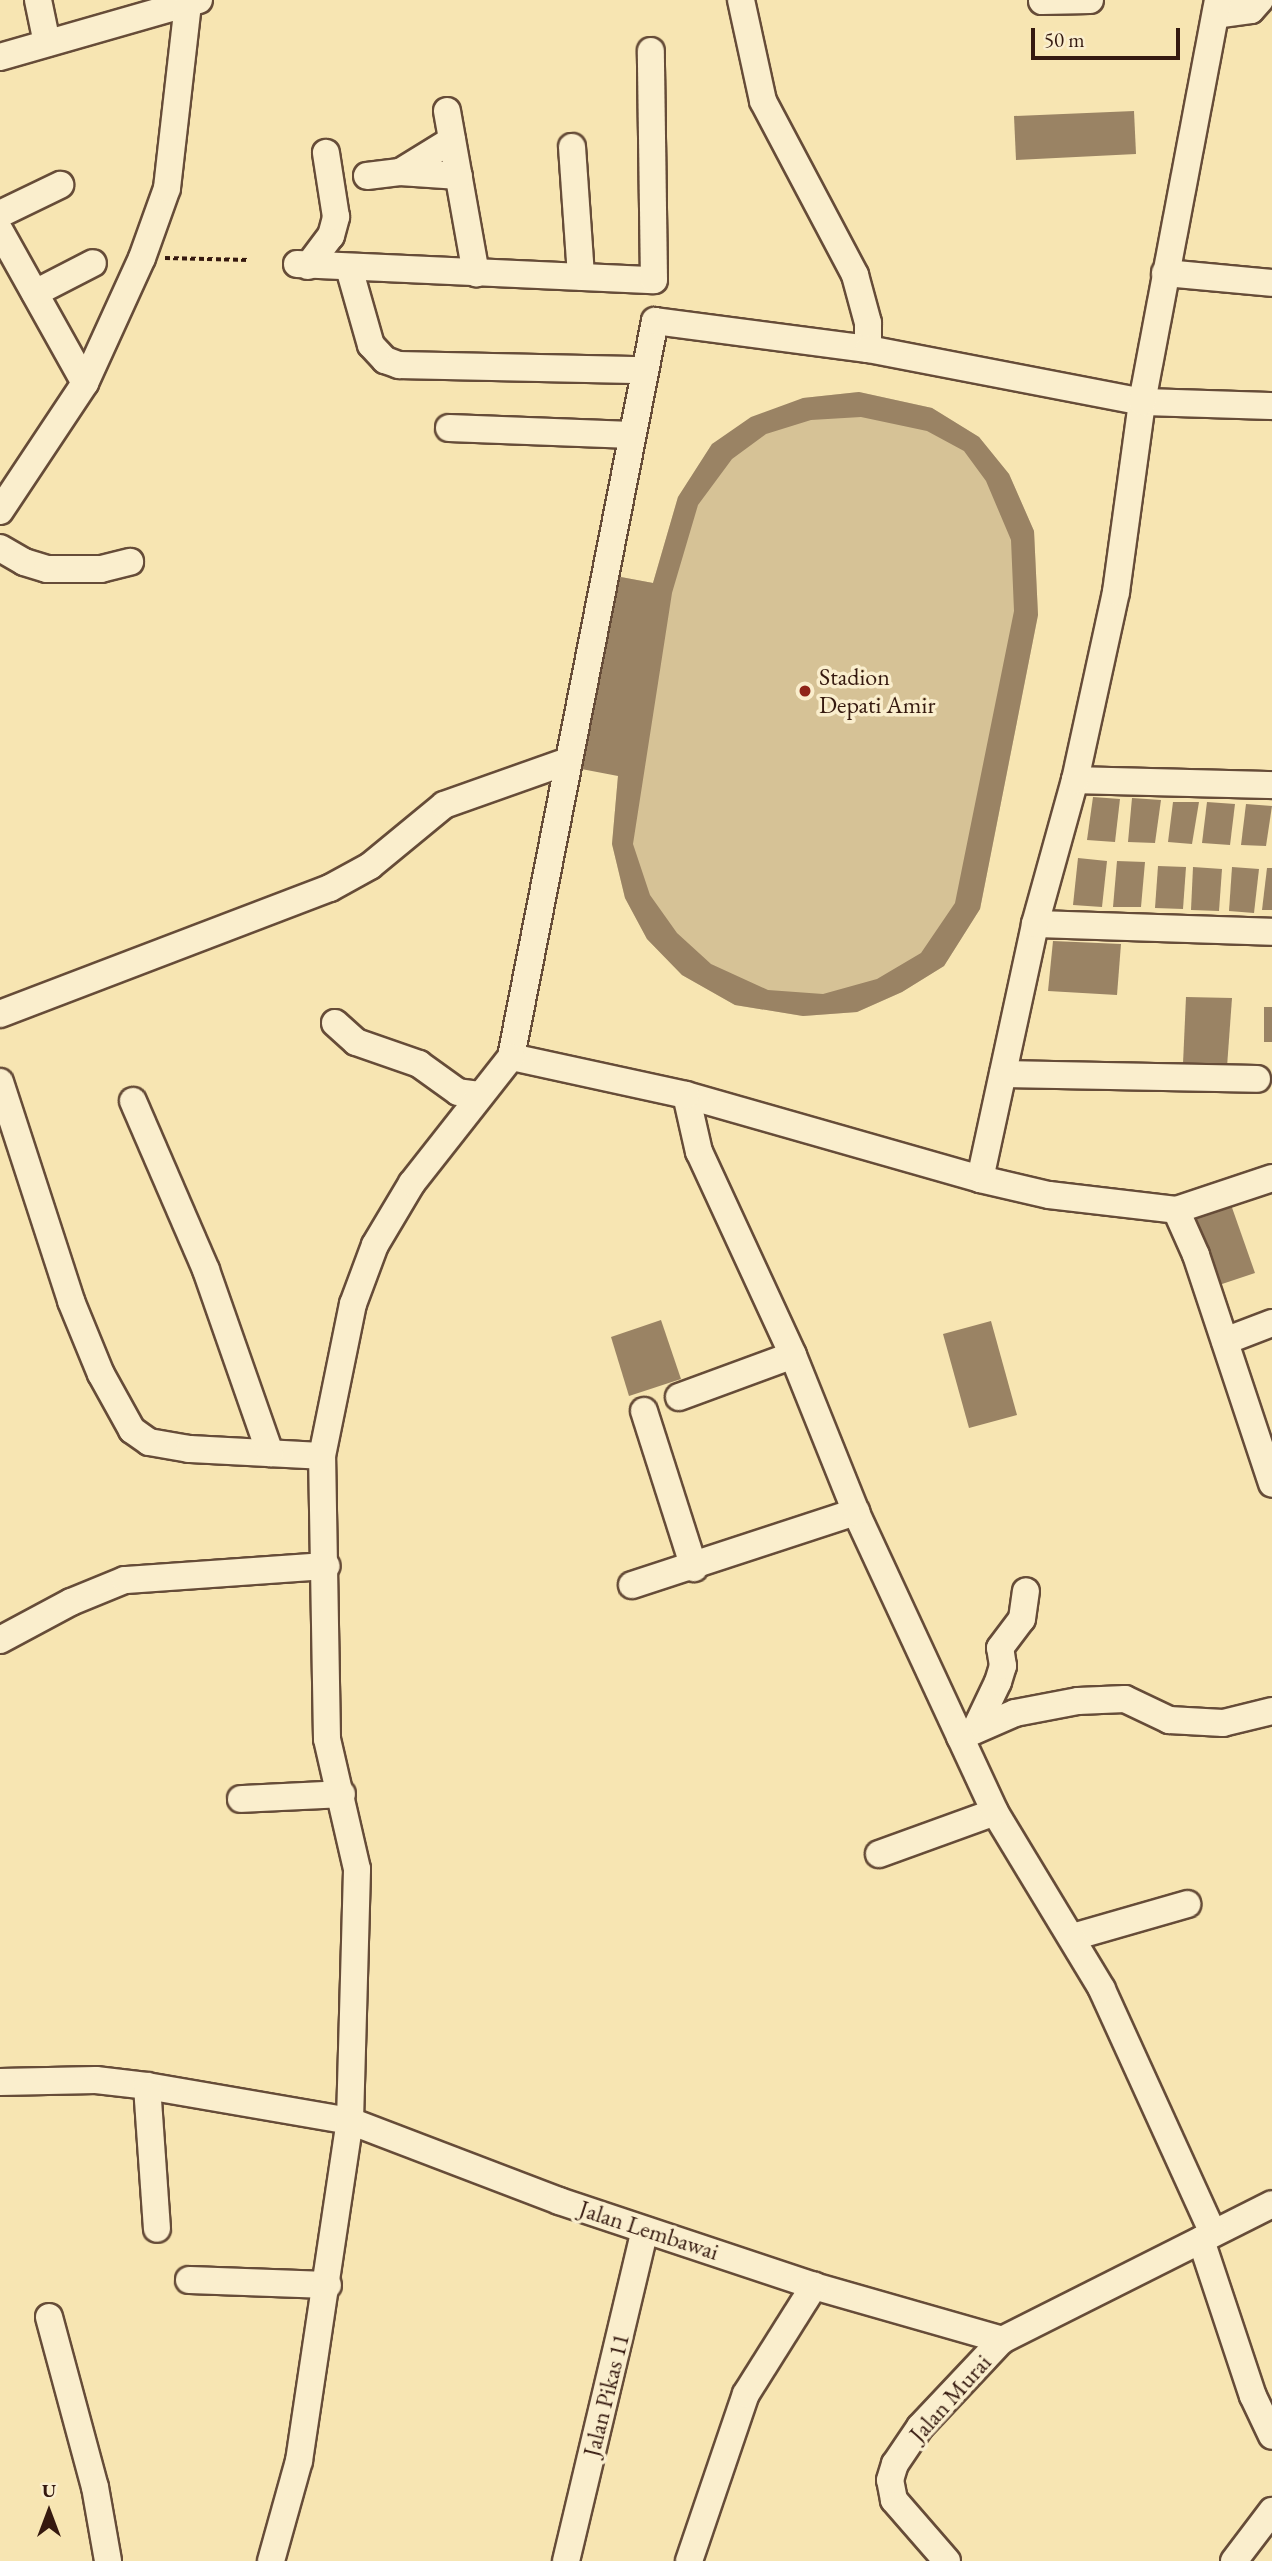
<!DOCTYPE html>
<style>
body{margin:0}
#map{position:relative;width:1272px;height:2561px;overflow:hidden;background:#f7e5b2;font-family:"EB Garamond",serif}
div>[style]{position:absolute}
.green>*{inset:0;background:#d6c296}
.building>*{inset:0;background:#9a8364}
.path>*{height:3.5px;margin-top:-1.75px;transform-origin:0;background:repeating-linear-gradient(90deg,#35190f 0 5px,transparent 0 8.5px)}
.roads{filter:drop-shadow(2px 0 #664c38) drop-shadow(-2px 0 #664c38) drop-shadow(0 2px #664c38) drop-shadow(0 -2px #664c38)}
.minor>*{height:26px;margin:-13px;padding:0 13px;transform-origin:13px;border-radius:13px;background:#faeecd}
.dots>*{width:19px;height:19px;translate:-50% -50%;box-sizing:border-box;border:4px solid #faeecd;border-radius:50%}
span{translate:-50% -50%;white-space:nowrap;text-align:center;line-height:1.15;-webkit-text-stroke:7px #faeecd;paint-order:stroke}
.poi-label{font-size:24px;color:#35190f}
.left{translate:0 -50%;text-align:left}
.street-label{font-size:24px;color:#35190f}
.north{position:absolute;left:14px;top:2477px;width:70px;height:70px;-webkit-text-stroke:5px #faeecd;paint-order:stroke;rotate:0deg;font-size:19px;font-weight:700;line-height:28px;text-align:center;color:#35190f}
.north::after{content:'';display:block;margin:auto;width:24px;height:32px;background:#35190f;clip-path:polygon(50% 0,100% 100%,50% 72%,0 100%)}
.scale{position:absolute;left:1031px;top:28px;width:149px;height:32px;box-sizing:border-box;border:4px solid #35190f;border-top:0;padding-left:9px;font-size:21px;line-height:24px;white-space:nowrap;color:#35190f;-webkit-text-stroke:5px #faeecd;paint-order:stroke}
</style>
<div id="map">
<div class="green">
<div style="clip-path:polygon(859px 392px,932px 408px,979px 437px,1009px 474px,1034px 531px,1038px 615px,980px 909px,944px 966px,902px 992px,857px 1012px,803px 1016px,735px 1005px,682px 975px,647px 939px,625px 898px,612px 844px,618px 776px,610px 575px,653px 583px,678px 497px,712px 444px,803px 398px)"></div>
</div>
<div class="building">
<div style="clip-path:polygon(1134px 111px,1136px 154px,1016px 160px,1014px 116px)"></div>
<div style="clip-path:polygon(evenodd,859px 392px,932px 408px,979px 437px,1009px 474px,1034px 531px,1038px 615px,980px 909px,944px 966px,902px 992px,857px 1012px,803px 1016px,735px 1005px,682px 975px,647px 939px,625px 898px,612px 844px,618px 776px,571px 767px,610px 575px,653px 583px,678px 497px,712px 444px,751px 417px,803px 398px,859px 392px,861px 417px,927px 431px,964px 451px,986px 481px,1011px 540px,1014px 611px,955px 903px,921px 953px,877px 979px,823px 994px,768px 990px,711px 964px,677px 933px,650px 895px,633px 844px,672px 593px,698px 505px,732px 459px,766px 434px,811px 420px,861px 417px)"></div>
<div style="clip-path:polygon(1093px 797px,1120px 799px,1115px 842px,1087px 840px)"></div>
<div style="clip-path:polygon(1132px 798px,1161px 800px,1155px 843px,1128px 842px)"></div>
<div style="clip-path:polygon(1173px 802px,1199px 802px,1192px 844px,1168px 842px)"></div>
<div style="clip-path:polygon(1207px 802px,1235px 804px,1230px 845px,1202px 843px)"></div>
<div style="clip-path:polygon(1246px 804px,1272px 806px,1266px 846px,1241px 845px)"></div>
<div style="clip-path:polygon(1078px 858px,1107px 861px,1102px 907px,1073px 905px)"></div>
<div style="clip-path:polygon(1117px 861px,1145px 862px,1141px 907px,1113px 907px)"></div>
<div style="clip-path:polygon(1158px 866px,1186px 867px,1183px 909px,1155px 908px)"></div>
<div style="clip-path:polygon(1193px 867px,1222px 869px,1219px 911px,1191px 910px)"></div>
<div style="clip-path:polygon(1232px 867px,1259px 869px,1254px 913px,1229px 911px)"></div>
<div style="clip-path:polygon(1267px 868px,1272px 868px,1272px 910px,1262px 910px)"></div>
<div style="clip-path:polygon(1053px 941px,1121px 944px,1117px 995px,1048px 991px)"></div>
<div style="clip-path:polygon(1186px 997px,1232px 998px,1227px 1067px,1183px 1064px)"></div>
<div style="clip-path:polygon(1264px 1007px,1272px 1007px,1272px 1042px,1264px 1042px)"></div>
<div style="clip-path:polygon(1229px 1199px,1255px 1273px,1216px 1286px,1190px 1213px)"></div>
<div style="clip-path:polygon(661px 1320px,681px 1379px,629px 1396px,611px 1337px)"></div>
<div style="clip-path:polygon(991px 1321px,1017px 1415px,969px 1428px,943px 1334px)"></div>
</div>
<div class="path">
<div style="left:165px;top:258px;width:84px;rotate:1.4deg"></div>
</div>
<div class="roads">
<div class="minor">
<div style="left:38px;top:0;width:44px;rotate:78.2deg"></div>
<div style="left:741px;top:0;width:103px;rotate:77.7deg"></div>
<div style="left:763px;top:101px;width:197px;rotate:62.1deg"></div>
<div style="left:855px;top:275px;width:50px;rotate:74.8deg"></div>
<div style="left:868px;top:323px;width:26px;rotate:90deg"></div>
<div style="left:1042px;top:1px;width:48px;rotate:-1.2deg"></div>
<div style="left:1216px;top:15px;width:35px;rotate:-8deg"></div>
<div style="left:1251px;top:10px;width:13px;rotate:-48deg"></div>
<div style="left:0;top:57px;width:207px;rotate:-16deg"></div>
<div style="left:447px;top:111px;width:165px;rotate:79.9deg"></div>
<div style="left:572px;top:147px;width:130px;rotate:86deg"></div>
<div style="left:400px;top:172px;width:61px;rotate:-31.6deg"></div>
<div style="left:367px;top:176px;width:33px;rotate:-7deg"></div>
<div style="left:400px;top:172px;width:59px;rotate:3.9deg"></div>
<div style="left:0;top:214px;width:67px;rotate:-25.8deg"></div>
<div style="left:0;top:231px;width:174px;rotate:60.8deg"></div>
<div style="left:297px;top:264px;width:357px;rotate:2.6deg"></div>
<div style="left:654px;top:280px;width:229px;rotate:-90.8deg"></div>
<div style="left:308px;top:266px;width:38px;rotate:-53deg"></div>
<div style="left:331px;top:236px;width:20px;rotate:-75deg"></div>
<div style="left:336px;top:217px;width:65px;rotate:-98.9deg"></div>
<div style="left:349px;top:268px;width:80px;rotate:74.1deg"></div>
<div style="left:371px;top:345px;width:21px;rotate:47deg"></div>
<div style="left:385px;top:360px;width:15px;rotate:20deg"></div>
<div style="left:399px;top:365px;width:245px;rotate:1.2deg"></div>
<div style="left:1165px;top:273px;width:107px;rotate:5.3deg"></div>
<div style="left:35px;top:293px;width:65px;rotate:-27.3deg"></div>
<div style="left:449px;top:428px;width:183px;rotate:2.2deg"></div>
<div style="left:0;top:511px;width:154px;rotate:-56.4deg"></div>
<div style="left:85px;top:383px;width:137px;rotate:-65.5deg"></div>
<div style="left:142px;top:258px;width:74px;rotate:-70.3deg"></div>
<div style="left:167px;top:188px;width:186px;rotate:-83.5deg"></div>
<div style="left:0;top:548px;width:28px;rotate:30deg"></div>
<div style="left:24px;top:562px;width:24px;rotate:17deg"></div>
<div style="left:47px;top:569px;width:54px"></div>
<div style="left:101px;top:569px;width:30px;rotate:-14deg"></div>
<div style="left:1075px;top:780px;width:197px;rotate:1.5deg"></div>
<div style="left:1035px;top:924px;width:237px;rotate:1.9deg"></div>
<div style="left:0;top:1014px;width:353px;rotate:-20.9deg"></div>
<div style="left:330px;top:888px;width:46px;rotate:-28.8deg"></div>
<div style="left:370px;top:866px;width:96px;rotate:-39.5deg"></div>
<div style="left:444px;top:805px;width:132px;rotate:-19.5deg"></div>
<div style="left:335px;top:1023px;width:28px;rotate:42deg"></div>
<div style="left:356px;top:1042px;width:67px;rotate:19.2deg"></div>
<div style="left:419px;top:1064px;width:48px;rotate:35.7deg"></div>
<div style="left:458px;top:1092px;width:21px;rotate:8deg"></div>
<div style="left:1003px;top:1074px;width:254px;rotate:1.1deg"></div>
<div style="left:0;top:1082px;width:230px;rotate:72deg"></div>
<div style="left:71px;top:1301px;width:79px;rotate:67.7deg"></div>
<div style="left:101px;top:1374px;width:64px;rotate:61deg"></div>
<div style="left:132px;top:1430px;width:21px;rotate:35deg"></div>
<div style="left:149px;top:1442px;width:41px;rotate:9.9deg"></div>
<div style="left:189px;top:1449px;width:133px;rotate:3deg"></div>
<div style="left:686px;top:1095px;width:306px;rotate:15.9deg"></div>
<div style="left:980px;top:1179px;width:261px;rotate:-77.8deg"></div>
<div style="left:1035px;top:924px;width:149px;rotate:-74.5deg"></div>
<div style="left:1075px;top:780px;width:192px;rotate:-77.7deg"></div>
<div style="left:1116px;top:592px;width:192px;rotate:-82.2deg"></div>
<div style="left:1142px;top:402px;width:130px;rotate:1.8deg"></div>
<div style="left:133px;top:1101px;width:184px;rotate:66.6deg"></div>
<div style="left:206px;top:1270px;width:194px;rotate:70.7deg"></div>
<div style="left:980px;top:1179px;width:71px;rotate:13.1deg"></div>
<div style="left:1049px;top:1195px;width:128px;rotate:6.7deg"></div>
<div style="left:1176px;top:1210px;width:101px;rotate:-18.4deg"></div>
<div style="left:1176px;top:1210px;width:49px;rotate:66deg"></div>
<div style="left:1196px;top:1255px;width:241px;rotate:71.6deg"></div>
<div style="left:1225px;top:1341px;width:50px;rotate:-21deg"></div>
<div style="left:679px;top:1397px;width:121px;rotate:-20.2deg"></div>
<div style="left:644px;top:1411px;width:165px;rotate:72.3deg"></div>
<div style="left:632px;top:1585px;width:236px;rotate:-18.1deg"></div>
<div style="left:0;top:1640px;width:81px;rotate:-28.2deg"></div>
<div style="left:71px;top:1602px;width:58px;rotate:-22.2deg"></div>
<div style="left:125px;top:1580px;width:202px;rotate:-4deg"></div>
<div style="left:975px;top:1730px;width:53px;rotate:-64.4deg"></div>
<div style="left:998px;top:1682px;width:17px;rotate:-73deg"></div>
<div style="left:1003px;top:1666px;width:18px;rotate:-99deg"></div>
<div style="left:1000px;top:1648px;width:36px;rotate:-53deg"></div>
<div style="left:1022px;top:1619px;width:28px;rotate:-82deg"></div>
<div style="left:960px;top:1737px;width:60px;rotate:-23.6deg"></div>
<div style="left:1015px;top:1713px;width:64px;rotate:-10.8deg"></div>
<div style="left:1078px;top:1701px;width:47px;rotate:-2.4deg"></div>
<div style="left:1125px;top:1699px;width:49px;rotate:25.5deg"></div>
<div style="left:1169px;top:1720px;width:54px;rotate:3.2deg"></div>
<div style="left:1223px;top:1723px;width:50px;rotate:-13.8deg"></div>
<div style="left:241px;top:1799px;width:101px;rotate:-2.8deg"></div>
<div style="left:879px;top:1854px;width:123px;rotate:-19.9deg"></div>
<div style="left:1073px;top:1937px;width:119px;rotate:-16.1deg"></div>
<div style="left:0;top:2082px;width:96px;rotate:-1.2deg"></div>
<div style="left:96px;top:2080px;width:51px;rotate:6.7deg"></div>
<div style="left:147px;top:2086px;width:206px;rotate:9.8deg"></div>
<div style="left:350px;top:2121px;width:224px;rotate:20.9deg"></div>
<div style="left:559px;top:2201px;width:269px;rotate:18.4deg"></div>
<div style="left:814px;top:2286px;width:196px;rotate:16deg"></div>
<div style="left:1002px;top:2340px;width:302px;rotate:-26.7deg"></div>
<div style="left:147px;top:2086px;width:143px;rotate:86deg"></div>
<div style="left:1213px;top:2233px;width:268px;rotate:-114.5deg"></div>
<div style="left:1102px;top:1989px;width:207px;rotate:-121.2deg"></div>
<div style="left:995px;top:1812px;width:331px;rotate:-114.9deg"></div>
<div style="left:856px;top:1512px;width:169px;rotate:-111.9deg"></div>
<div style="left:793px;top:1355px;width:224px;rotate:-114.8deg"></div>
<div style="left:699px;top:1152px;width:58px;rotate:-102.8deg"></div>
<div style="left:686px;top:1095px;width:179px;rotate:-167.7deg"></div>
<div style="left:511px;top:1057px;width:750px;rotate:-78.93deg"></div>
<div style="left:655px;top:321px;width:215px;rotate:7.5deg"></div>
<div style="left:868px;top:349px;width:279px;rotate:10.9deg"></div>
<div style="left:1142px;top:402px;width:409px;rotate:-79.3deg"></div>
<div style="left:1201px;top:2240px;width:164px;rotate:71.6deg"></div>
<div style="left:1253px;top:2396px;width:44px;rotate:64.6deg"></div>
<div style="left:189px;top:2280px;width:139px;rotate:2.1deg"></div>
<div style="left:49px;top:2317px;width:176px;rotate:74.9deg"></div>
<div style="left:95px;top:2487px;width:75px;rotate:80deg"></div>
<div style="left:271px;top:2561px;width:104px;rotate:-74.4deg"></div>
<div style="left:299px;top:2461px;width:344px;rotate:-81.5deg"></div>
<div style="left:350px;top:2121px;width:252px;rotate:-88.4deg"></div>
<div style="left:357px;top:1869px;width:133px;rotate:-103deg"></div>
<div style="left:327px;top:1739px;width:283px;rotate:-91deg"></div>
<div style="left:322px;top:1456px;width:155px;rotate:-78.5deg"></div>
<div style="left:353px;top:1304px;width:63px;rotate:-69.6deg"></div>
<div style="left:375px;top:1245px;width:72px;rotate:-59.2deg"></div>
<div style="left:412px;top:1183px;width:160px;rotate:-51.8deg"></div>
<div style="left:566px;top:2561px;width:340px;rotate:-76.6deg"></div>
<div style="left:689px;top:2561px;width:176px;rotate:-71.2deg"></div>
<div style="left:746px;top:2394px;width:128px;rotate:-57.8deg"></div>
<div style="left:947px;top:2561px;width:81px;rotate:-131deg"></div>
<div style="left:894px;top:2500px;width:20px;rotate:-101deg"></div>
<div style="left:890px;top:2480px;width:17px;rotate:-73deg"></div>
<div style="left:895px;top:2464px;width:45px;rotate:-56deg"></div>
<div style="left:920px;top:2427px;width:120px;rotate:-46.7deg"></div>
<div style="left:1234px;top:2561px;width:63px;rotate:-52.8deg"></div>
</div>
</div>
<div class="dots">
<div style="left:805px;top:691px;background:#8f2418"></div>
</div>
<div class="poi-label">
<span class="left" style="left:819px;top:691px">Stadion<br>Depati Amir</span>
</div>
<div class="street-label">
<span style="left:649px;top:2230px;rotate:18deg">Jalan Lembawai</span>
<span style="left:606px;top:2395px;rotate:-76deg">Jalan Pikas 11</span>
<span style="left:950px;top:2398px;rotate:-48deg">Jalan Murai</span>
</div>
<div class="north">U</div>
<div class="scale">50 m</div>
</div>
